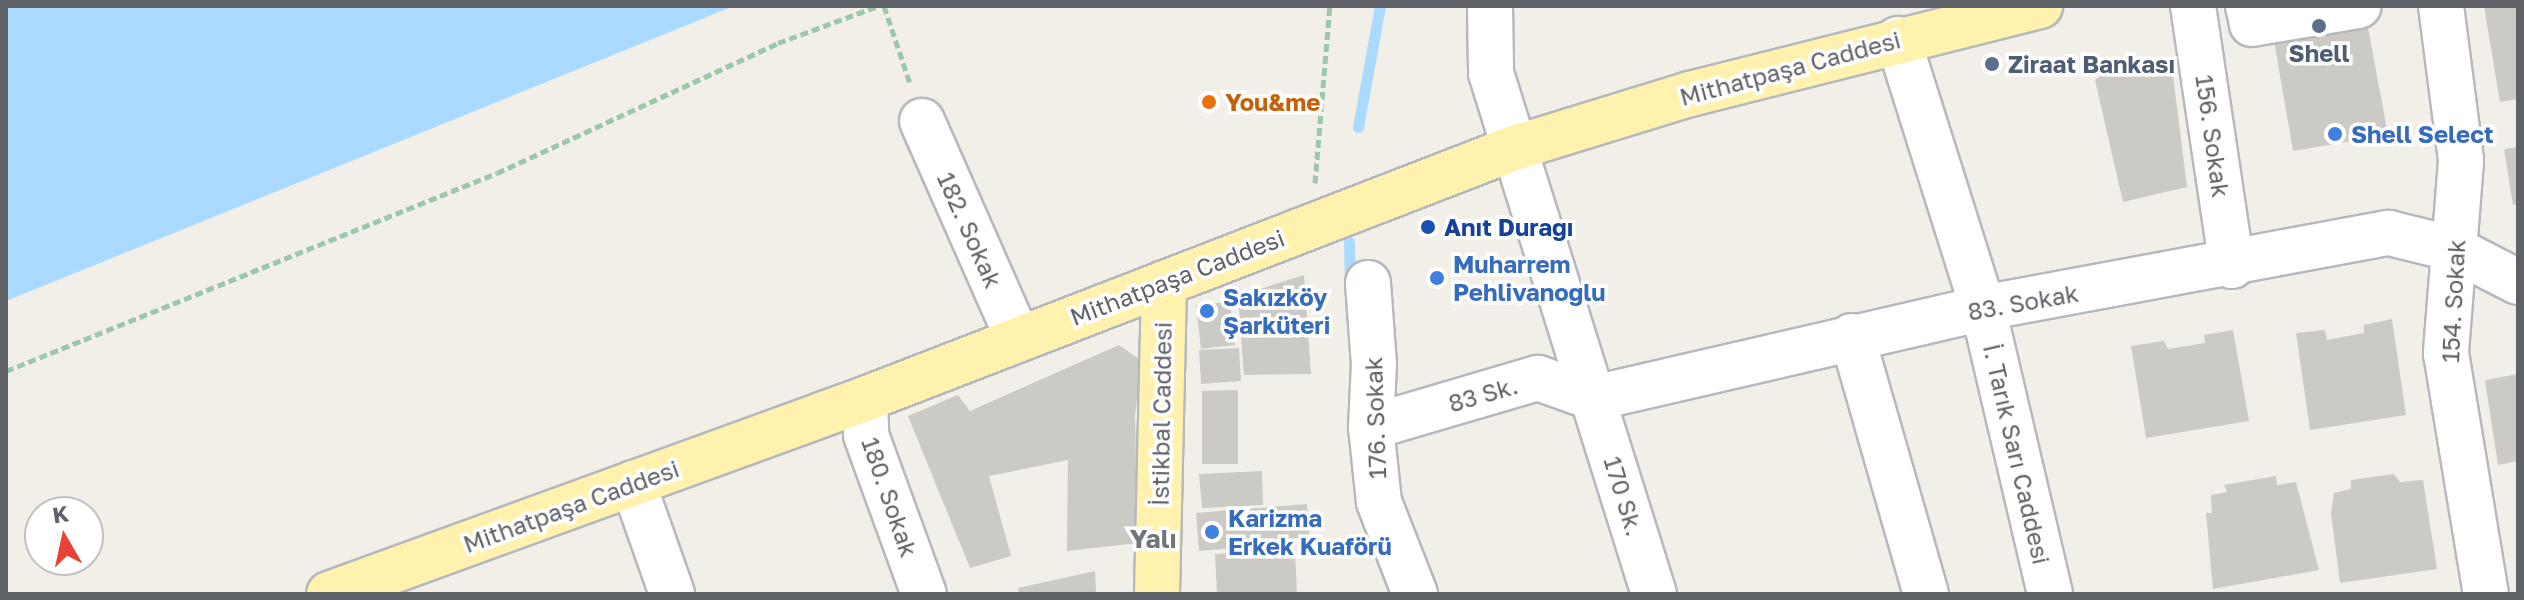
<!DOCTYPE html>
<meta charset="utf-8">
<style>
body{margin:0}
#map{position:relative;width:2524px;height:600px;overflow:hidden;background:#f1efe8;font-family:"Golos Text",sans-serif}
div>[style]{position:absolute}
.water>*{inset:0;background:#aadaff}
.stream>*{height:11px;margin:-5.5px;padding:0 5.5px;transform-origin:5.5px;border-radius:5.5px;background:#aadaff}
.building>*{inset:0;background:#cccac5}
.path>*{height:5px;margin-top:-2.5px;transform-origin:0;background:repeating-linear-gradient(90deg,#9cc7a9 0 8px,transparent 0 12px)}
.roads{filter:drop-shadow(2px 0 #b5b8bc) drop-shadow(-2px 0 #b5b8bc) drop-shadow(0 2px #b5b8bc) drop-shadow(0 -2px #b5b8bc)}
.minor>*{height:44px;margin:-22px;padding:0 22px;transform-origin:22px;border-radius:22px;background:#fff}
.major>*{height:44px;margin:-22px;padding:0 22px;transform-origin:22px;border-radius:22px;background:#fff2af}
.dots>*{width:22px;height:22px;translate:-50% -50%;box-sizing:border-box;border:4px solid #fff;border-radius:50%}
span{translate:-50% -50%;white-space:nowrap;text-align:center;line-height:1.15;-webkit-text-stroke:7px #fff;paint-order:stroke}
.service-label{font-size:24px;color:#4e5e75;font-weight:700}
.left{translate:0 -50%;text-align:left}
.street-label{font-size:24px;color:#5f6368}
.food-label{font-size:24px;color:#c56008;font-weight:700}
.shop-label{font-size:24px;color:#366cbe;font-weight:700}
.transit-label{font-size:24px;color:#164399;font-weight:700}
.neighbourhood-label{font-size:26px;color:#70757a;font-weight:700}
.frame{position:absolute;inset:0;border:8px solid #5f6368;pointer-events:none}
.north{position:absolute;left:24px;top:496px;width:80px;height:80px;box-sizing:border-box;background:#fff;border:2px solid #bfc1c3;border-radius:50%;rotate:351deg;font-size:22px;font-weight:700;line-height:32px;text-align:center;color:#5f6368}
.north::after{content:'';display:block;margin:auto;width:28px;height:36px;background:#ea4335;clip-path:polygon(50% 0,100% 100%,50% 72%,0 100%)}
</style>
<div id="map">
<div class="water">
<div style="clip-path:polygon(6px 6px,734px 6px,6px 301px)"></div>
</div>
<div class="stream">
<div style="left:1358px;top:127px;width:123px;rotate:-79.7deg"></div>
<div style="left:1349px;top:242px;width:45px;rotate:88.7deg"></div>
</div>
<div class="building">
<div style="clip-path:polygon(2268px 6px,2364px 6px,2388px 135px,2293px 151px)"></div>
<div style="clip-path:polygon(2484px 6px,2518px 6px,2518px 99px,2500px 102px)"></div>
<div style="clip-path:polygon(2171px 60px,2187px 187px,2123px 202px,2095px 80px,2114px 66px)"></div>
<div style="clip-path:polygon(2518px 147px,2518px 205px,2513px 205px,2504px 149px)"></div>
<div style="clip-path:polygon(1304px 275px,1311px 374px,1244px 375px,1238px 296px)"></div>
<div style="clip-path:polygon(1230px 302px,1235px 345px,1201px 349px,1196px 305px)"></div>
<div style="clip-path:polygon(2392px 319px,2406px 415px,2310px 430px,2296px 333px,2325px 330px,2327px 340px,2364px 333px,2364px 325px)"></div>
<div style="clip-path:polygon(2233px 330px,2249px 421px,2146px 438px,2131px 346px,2164px 341px,2168px 349px,2205px 343px,2204px 335px)"></div>
<div style="clip-path:polygon(1119px 345px,1142px 361px,1135px 415px,1138px 543px,1067px 551px,1068px 460px,989px 476px,1011px 556px,970px 568px,908px 416px,958px 395px,970px 411px)"></div>
<div style="clip-path:polygon(1239px 348px,1241px 381px,1201px 384px,1199px 350px)"></div>
<div style="clip-path:polygon(2518px 374px,2518px 461px,2498px 465px,2485px 380px)"></div>
<div style="clip-path:polygon(1238px 390px,1238px 464px,1202px 464px,1202px 391px)"></div>
<div style="clip-path:polygon(1262px 471px,1263px 505px,1202px 508px,1199px 474px)"></div>
<div style="clip-path:polygon(2394px 474px,2400px 482px,2423px 480px,2437px 569px,2340px 583px,2331px 513px,2334px 493px,2351px 489px,2351px 480px)"></div>
<div style="clip-path:polygon(2276px 476px,2277px 485px,2296px 482px,2319px 570px,2213px 589px,2206px 513px,2212px 513px,2211px 495px,2227px 492px,2224px 485px)"></div>
<div style="clip-path:polygon(1307px 504px,1310px 542px,1199px 551px,1196px 513px)"></div>
<div style="clip-path:polygon(1295px 549px,1297px 594px,1217px 594px,1215px 554px)"></div>
<div style="clip-path:polygon(1095px 571px,1096px 594px,1019px 594px,1018px 588px)"></div>
</div>
<div class="path">
<div style="left:884px;top:6px;width:84px;rotate:71.4deg"></div>
<div style="left:1315px;top:183px;width:178px;rotate:-85.2deg"></div>
<div style="left:6px;top:371px;width:529px;rotate:-21.96deg"></div>
<div style="left:497px;top:173px;width:310px;rotate:-24.8deg"></div>
<div style="left:778px;top:43px;width:107px;rotate:-20.3deg"></div>
</div>
<div class="roads">
<div class="minor">
<div style="left:1490px;top:6px;width:67px;rotate:89.1deg"></div>
<div style="left:1491px;top:73px;width:546px;rotate:72.63deg"></div>
<div style="left:2193px;top:6px;width:263px;rotate:81.5deg"></div>
<div style="left:2248px;top:6px;width:18px;rotate:77deg"></div>
<div style="left:2252px;top:24px;width:108px;rotate:-9.6deg"></div>
<div style="left:2441px;top:6px;width:156px;rotate:82.6deg"></div>
<div style="left:2461px;top:161px;width:193px;rotate:94.5deg"></div>
<div style="left:2446px;top:353px;width:244px;rotate:80.6deg"></div>
<div style="left:1898px;top:39px;width:282px;rotate:72.5deg"></div>
<div style="left:1983px;top:308px;width:294px;rotate:76.8deg"></div>
<div style="left:922px;top:121px;width:238px;rotate:66.2deg"></div>
<div style="left:1368px;top:283px;width:81px;rotate:85.8deg"></div>
<div style="left:1374px;top:364px;width:63px;rotate:92.7deg"></div>
<div style="left:1371px;top:427px;width:75px;rotate:83.9deg"></div>
<div style="left:1379px;top:502px;width:99px;rotate:68.6deg"></div>
<div style="left:1852px;top:336px;width:268px;rotate:74deg"></div>
<div style="left:1594px;top:398px;width:399px;rotate:-13deg"></div>
<div style="left:1983px;top:308px;width:413px;rotate:-10.5deg"></div>
<div style="left:2389px;top:233px;width:67px;rotate:13.8deg"></div>
<div style="left:2454px;top:249px;width:72px;rotate:27.3deg"></div>
<div style="left:865px;top:399px;width:36px;rotate:88deg"></div>
<div style="left:866px;top:435px;width:169px;rotate:70deg"></div>
<div style="left:1371px;top:427px;width:174px;rotate:-16.4deg"></div>
<div style="left:1538px;top:378px;width:59px;rotate:19.7deg"></div>
<div style="left:633px;top:483px;width:118px;rotate:70.6deg"></div>
</div>
<div class="major">
<div style="left:329px;top:594px;width:570px;rotate:-19.99deg"></div>
<div style="left:865px;top:399px;width:696px;rotate:-21.14deg"></div>
<div style="left:1514px;top:148px;width:184px;rotate:-17.1deg"></div>
<div style="left:1690px;top:94px;width:361px;rotate:-14.1deg"></div>
<div style="left:1157px;top:594px;width:311px;rotate:-88.7deg"></div>
</div>
</div>
<div class="dots">
<div style="left:2319px;top:26px;background:#5c6f8a"></div>
<div style="left:1992px;top:64px;background:#5c6f8a"></div>
<div style="left:1209px;top:102px;background:#e8710a"></div>
<div style="left:2335px;top:134px;background:#3f7fe0"></div>
<div style="left:1428px;top:227px;background:#1a4fb4"></div>
<div style="left:1437px;top:278px;background:#3f7fe0"></div>
<div style="left:1207px;top:311px;background:#3f7fe0"></div>
<div style="left:1212px;top:532px;background:#3f7fe0"></div>
</div>
<div class="service-label">
<span style="left:2319px;top:53px">Shell</span>
<span class="left" style="left:2008px;top:64px">Ziraat Bankası</span>
</div>
<div class="street-label">
<span style="left:1790px;top:68px;rotate:-15deg">Mithatpaşa Caddesi</span>
<span style="left:2213px;top:136px;rotate:82deg">156. Sokak</span>
<span style="left:970px;top:230px;rotate:66deg">182. Sokak</span>
<span style="left:1177px;top:277px;rotate:-21deg">Mithatpaşa Caddesi</span>
<span style="left:2453px;top:301px;rotate:-87deg">154. Sokak</span>
<span style="left:2023px;top:302px;rotate:-10deg">83. Sokak</span>
<span style="left:1483px;top:394px;rotate:-16deg">83 Sk.</span>
<span style="left:1161px;top:414px;rotate:-89deg">İstikbal Caddesi</span>
<span style="left:1375px;top:418px;rotate:-92deg">176. Sokak</span>
<span style="left:2017px;top:454px;rotate:77deg">İ. Tarık Sarı Caddesi</span>
<span style="left:1624px;top:496px;rotate:73deg">170 Sk.</span>
<span style="left:890px;top:497px;rotate:71deg">180. Sokak</span>
<span style="left:571px;top:506px;rotate:-20deg">Mithatpaşa Caddesi</span>
</div>
<div class="food-label">
<span class="left" style="left:1225px;top:102px">You&amp;me</span>
</div>
<div class="shop-label">
<span class="left" style="left:2351px;top:134px">Shell Select</span>
<span class="left" style="left:1453px;top:278px">Muharrem<br>Pehlivanoğlu</span>
<span class="left" style="left:1223px;top:311px">Sakızköy<br>Şarküteri</span>
<span class="left" style="left:1228px;top:532px">Karizma<br>Erkek Kuaförü</span>
</div>
<div class="transit-label">
<span class="left" style="left:1444px;top:227px">Anıt Durağı</span>
</div>
<div class="neighbourhood-label">
<span style="left:1153px;top:539px">Yalı</span>
</div>
<div class="frame"></div>
<div class="north">K</div>
</div>
